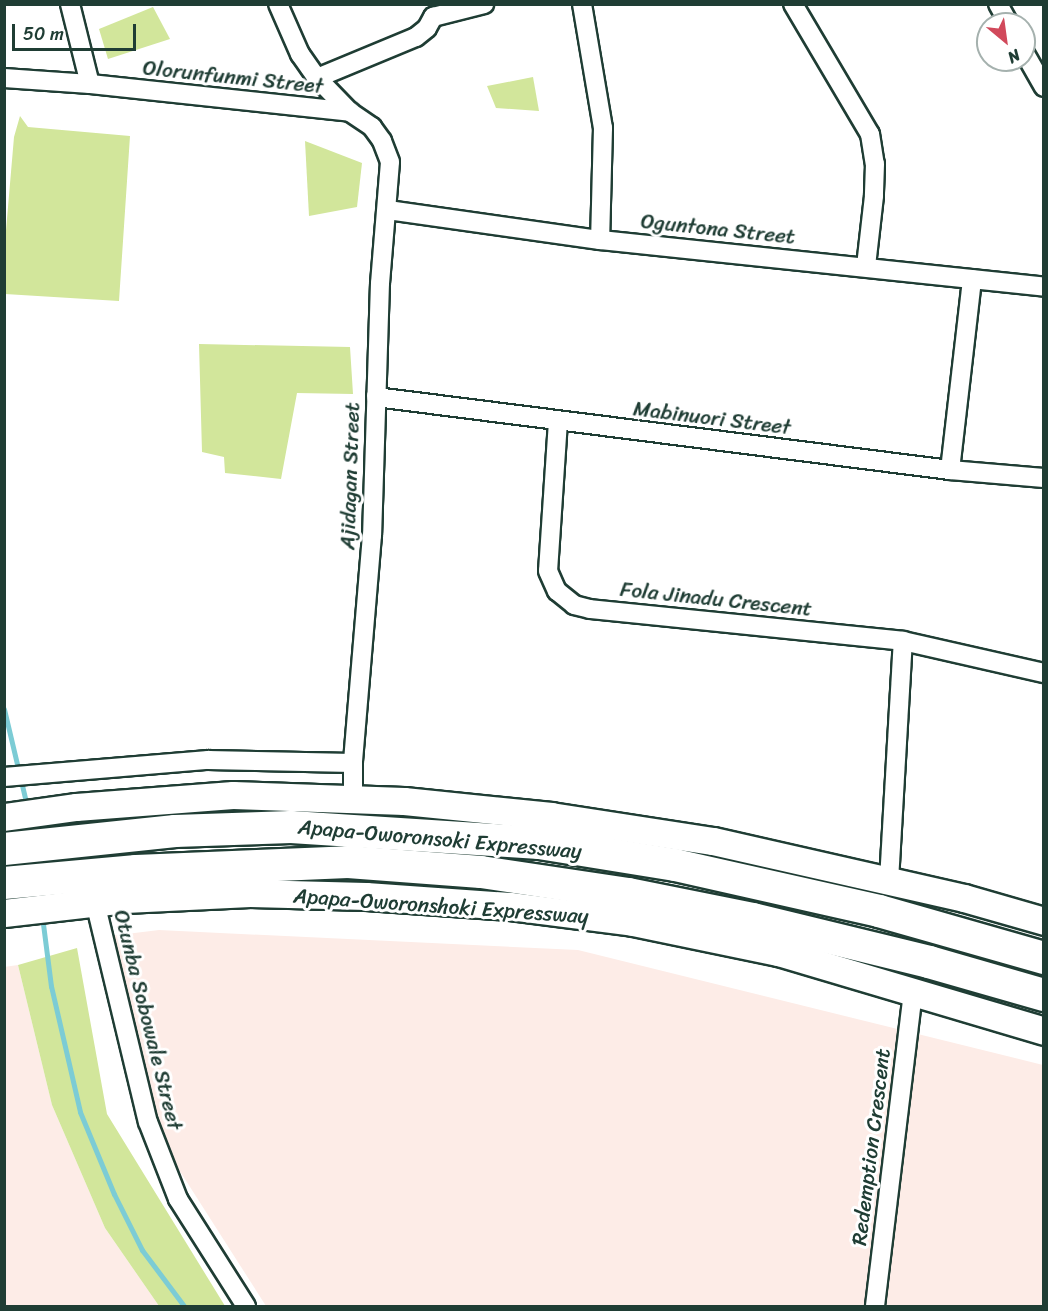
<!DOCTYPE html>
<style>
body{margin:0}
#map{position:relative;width:1048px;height:1311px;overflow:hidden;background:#fff;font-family:Sriracha,sans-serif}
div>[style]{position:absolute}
.built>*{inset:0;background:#fdece7}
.green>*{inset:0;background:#d2e69b}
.stream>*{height:5px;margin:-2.5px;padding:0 2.5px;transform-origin:2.5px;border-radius:2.5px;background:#7cccd5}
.roads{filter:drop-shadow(2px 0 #1f3d34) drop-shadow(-2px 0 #1f3d34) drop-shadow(0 2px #1f3d34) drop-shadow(0 -2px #1f3d34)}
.minor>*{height:18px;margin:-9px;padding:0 9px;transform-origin:9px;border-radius:9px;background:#fff}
.primary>*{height:27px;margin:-13.5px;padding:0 13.5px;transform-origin:13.5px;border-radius:13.5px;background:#fff}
.motorway>*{height:32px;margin:-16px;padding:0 16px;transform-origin:16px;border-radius:16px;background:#fff}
span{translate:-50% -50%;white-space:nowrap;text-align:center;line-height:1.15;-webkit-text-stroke:6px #fff;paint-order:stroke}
.street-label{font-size:21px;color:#1f3d34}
.frame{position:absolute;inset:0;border:6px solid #1f3d34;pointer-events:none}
.north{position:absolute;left:976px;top:12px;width:60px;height:60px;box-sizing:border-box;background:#fff;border:2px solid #a5b1ae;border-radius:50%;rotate:151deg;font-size:16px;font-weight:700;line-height:24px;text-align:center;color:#1f3d34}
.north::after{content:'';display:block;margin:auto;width:21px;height:27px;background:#d1495b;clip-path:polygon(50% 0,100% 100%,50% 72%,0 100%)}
.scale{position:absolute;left:12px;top:24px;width:124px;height:27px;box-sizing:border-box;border:3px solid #1f3d34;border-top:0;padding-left:8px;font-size:18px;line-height:21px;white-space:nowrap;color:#1f3d34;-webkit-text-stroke:4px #fff;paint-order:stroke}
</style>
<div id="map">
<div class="built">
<div style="clip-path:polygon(159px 930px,578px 950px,1043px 1065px,1043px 1306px,266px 1306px,153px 1129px,102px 937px)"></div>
<div style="clip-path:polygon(18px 965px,52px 1105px,105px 1228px,159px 1306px,5px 1306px,4px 967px)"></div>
</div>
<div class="green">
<div style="clip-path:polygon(153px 7px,170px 39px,108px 59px,99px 29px)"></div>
<div style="clip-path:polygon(533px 77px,539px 111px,496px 108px,487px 86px)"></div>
<div style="clip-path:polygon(20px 116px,28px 127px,130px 136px,119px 301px,5px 294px,5px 242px,14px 137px)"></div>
<div style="clip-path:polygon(305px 141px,362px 163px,357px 207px,309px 216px)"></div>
<div style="clip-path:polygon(199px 344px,350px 347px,353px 394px,297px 393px,281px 479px,225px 473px,224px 457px,202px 452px)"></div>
<div style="clip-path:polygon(77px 948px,107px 1114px,225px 1306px,159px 1306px,105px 1228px,52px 1105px,18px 965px)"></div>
</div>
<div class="stream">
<div style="left:4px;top:709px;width:100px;rotate:76.7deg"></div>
<div style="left:42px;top:916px;width:71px;rotate:82.7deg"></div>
<div style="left:51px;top:986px;width:129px;rotate:77deg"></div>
<div style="left:80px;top:1112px;width:89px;rotate:67.5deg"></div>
<div style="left:114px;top:1194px;width:63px;rotate:63.4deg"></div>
<div style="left:142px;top:1250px;width:70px;rotate:53.1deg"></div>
</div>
<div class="roads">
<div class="minor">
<div style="left:70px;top:4px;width:82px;rotate:76deg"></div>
<div style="left:278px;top:4px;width:55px;rotate:66.3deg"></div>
<div style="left:300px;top:54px;width:29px;rotate:55deg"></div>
<div style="left:317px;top:78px;width:47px;rotate:45.9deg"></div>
<div style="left:350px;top:112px;width:27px;rotate:34deg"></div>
<div style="left:372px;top:127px;width:17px;rotate:54deg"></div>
<div style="left:382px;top:141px;width:22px;rotate:69deg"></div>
<div style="left:390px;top:162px;width:121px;rotate:94.7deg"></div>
<div style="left:380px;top:283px;width:252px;rotate:91.8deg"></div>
<div style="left:372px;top:535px;width:229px;rotate:94.8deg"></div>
<div style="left:353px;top:763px;width:36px;rotate:90deg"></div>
<div style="left:582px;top:4px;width:126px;rotate:80.4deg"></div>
<div style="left:603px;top:128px;width:112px;rotate:91.5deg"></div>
<div style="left:793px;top:4px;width:151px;rotate:59.4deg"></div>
<div style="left:870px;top:134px;width:30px;rotate:81deg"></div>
<div style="left:875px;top:164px;width:32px;rotate:92deg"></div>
<div style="left:874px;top:196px;width:70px;rotate:96.5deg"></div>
<div style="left:998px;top:4px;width:23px;rotate:61deg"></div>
<div style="left:1024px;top:52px;width:40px;rotate:60.3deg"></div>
<div style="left:4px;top:78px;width:86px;rotate:4deg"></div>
<div style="left:90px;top:84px;width:262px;rotate:6.1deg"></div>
<div style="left:317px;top:78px;width:107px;rotate:-22.5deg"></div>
<div style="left:416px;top:37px;width:14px;rotate:-39deg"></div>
<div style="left:427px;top:28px;width:13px;rotate:-61deg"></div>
<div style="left:433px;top:17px;width:53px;rotate:-14.3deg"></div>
<div style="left:388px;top:210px;width:214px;rotate:8.1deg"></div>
<div style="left:600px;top:240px;width:446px;rotate:6deg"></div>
<div style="left:376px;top:397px;width:579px;rotate:7.25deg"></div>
<div style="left:950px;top:470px;width:94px;rotate:4.9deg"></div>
<div style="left:558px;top:421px;width:150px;rotate:93.8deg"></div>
<div style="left:548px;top:571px;width:22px;rotate:66deg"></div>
<div style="left:557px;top:591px;width:22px;rotate:39deg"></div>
<div style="left:574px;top:605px;width:16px;rotate:14deg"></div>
<div style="left:590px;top:609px;width:315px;rotate:5.8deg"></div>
<div style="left:903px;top:641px;width:145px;rotate:12.8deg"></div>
<div style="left:950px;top:470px;width:192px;rotate:-83.4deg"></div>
<div style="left:4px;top:777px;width:205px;rotate:-4.8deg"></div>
<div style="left:208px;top:760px;width:145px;rotate:1.2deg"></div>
<div style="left:889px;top:881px;width:240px;rotate:-86.7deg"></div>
<div style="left:95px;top:902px;width:226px;rotate:76.5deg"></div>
<div style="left:148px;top:1122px;width:83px;rotate:68.7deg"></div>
<div style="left:178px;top:1199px;width:127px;rotate:57.6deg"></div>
<div style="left:875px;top:1306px;width:316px;rotate:-83.1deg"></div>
</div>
<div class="primary">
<div style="left:4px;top:817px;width:73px;rotate:-7.9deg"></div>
<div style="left:76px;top:807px;width:157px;rotate:-4.4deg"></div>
<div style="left:233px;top:795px;width:171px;rotate:2deg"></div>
<div style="left:404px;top:801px;width:148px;rotate:5.8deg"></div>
<div style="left:551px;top:816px;width:164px;rotate:8.8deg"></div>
<div style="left:713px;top:841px;width:257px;rotate:12.8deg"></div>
<div style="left:964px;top:898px;width:83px;rotate:16deg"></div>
<div style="left:4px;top:913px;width:122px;rotate:-6.6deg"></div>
<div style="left:125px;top:899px;width:125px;rotate:-2.7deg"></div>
<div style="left:250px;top:893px;width:116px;rotate:1.5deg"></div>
<div style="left:366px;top:896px;width:144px;rotate:4deg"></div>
<div style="left:510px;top:906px;width:124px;rotate:7.4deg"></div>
<div style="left:633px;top:922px;width:148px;rotate:11.7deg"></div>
<div style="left:778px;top:952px;width:277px;rotate:16.5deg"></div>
</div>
<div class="motorway">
<div style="left:4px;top:849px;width:172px;rotate:-6deg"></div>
<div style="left:175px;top:831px;width:116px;rotate:-2deg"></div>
<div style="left:291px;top:827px;width:249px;rotate:3.7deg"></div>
<div style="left:539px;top:843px;width:138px;rotate:9.2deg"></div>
<div style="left:675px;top:865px;width:209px;rotate:12.7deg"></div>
<div style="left:879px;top:911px;width:172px;rotate:15.9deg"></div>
<div style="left:4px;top:883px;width:133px;rotate:-5.2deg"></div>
<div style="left:136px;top:871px;width:212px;rotate:-2.4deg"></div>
<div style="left:348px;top:862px;width:133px;rotate:4.3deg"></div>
<div style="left:481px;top:872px;width:149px;rotate:8.5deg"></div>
<div style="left:628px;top:894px;width:127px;rotate:11.3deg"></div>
<div style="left:753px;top:919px;width:181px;rotate:13.7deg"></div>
<div style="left:929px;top:962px;width:120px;rotate:16deg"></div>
</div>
</div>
<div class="street-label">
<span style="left:233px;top:77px;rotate:6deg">Olorunfunmi Street</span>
<span style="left:718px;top:229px;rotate:6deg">Oguntona Street</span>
<span style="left:712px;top:418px;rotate:7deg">Mabinuori Street</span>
<span style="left:350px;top:476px;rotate:-88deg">Ajidagan Street</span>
<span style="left:716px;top:599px;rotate:6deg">Fola Jinadu Crescent</span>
<span style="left:440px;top:839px;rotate:5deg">Apapa-Oworonsoki Expressway</span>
<span style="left:441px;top:906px;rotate:4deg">Apapa-Oworonshoki Expressway</span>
<span style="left:148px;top:1020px;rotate:76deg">Otunba Sobowale Street</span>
<span style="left:871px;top:1147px;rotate:-83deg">Redemption Crescent</span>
</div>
<div class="frame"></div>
<div class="north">N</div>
<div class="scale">50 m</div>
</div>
